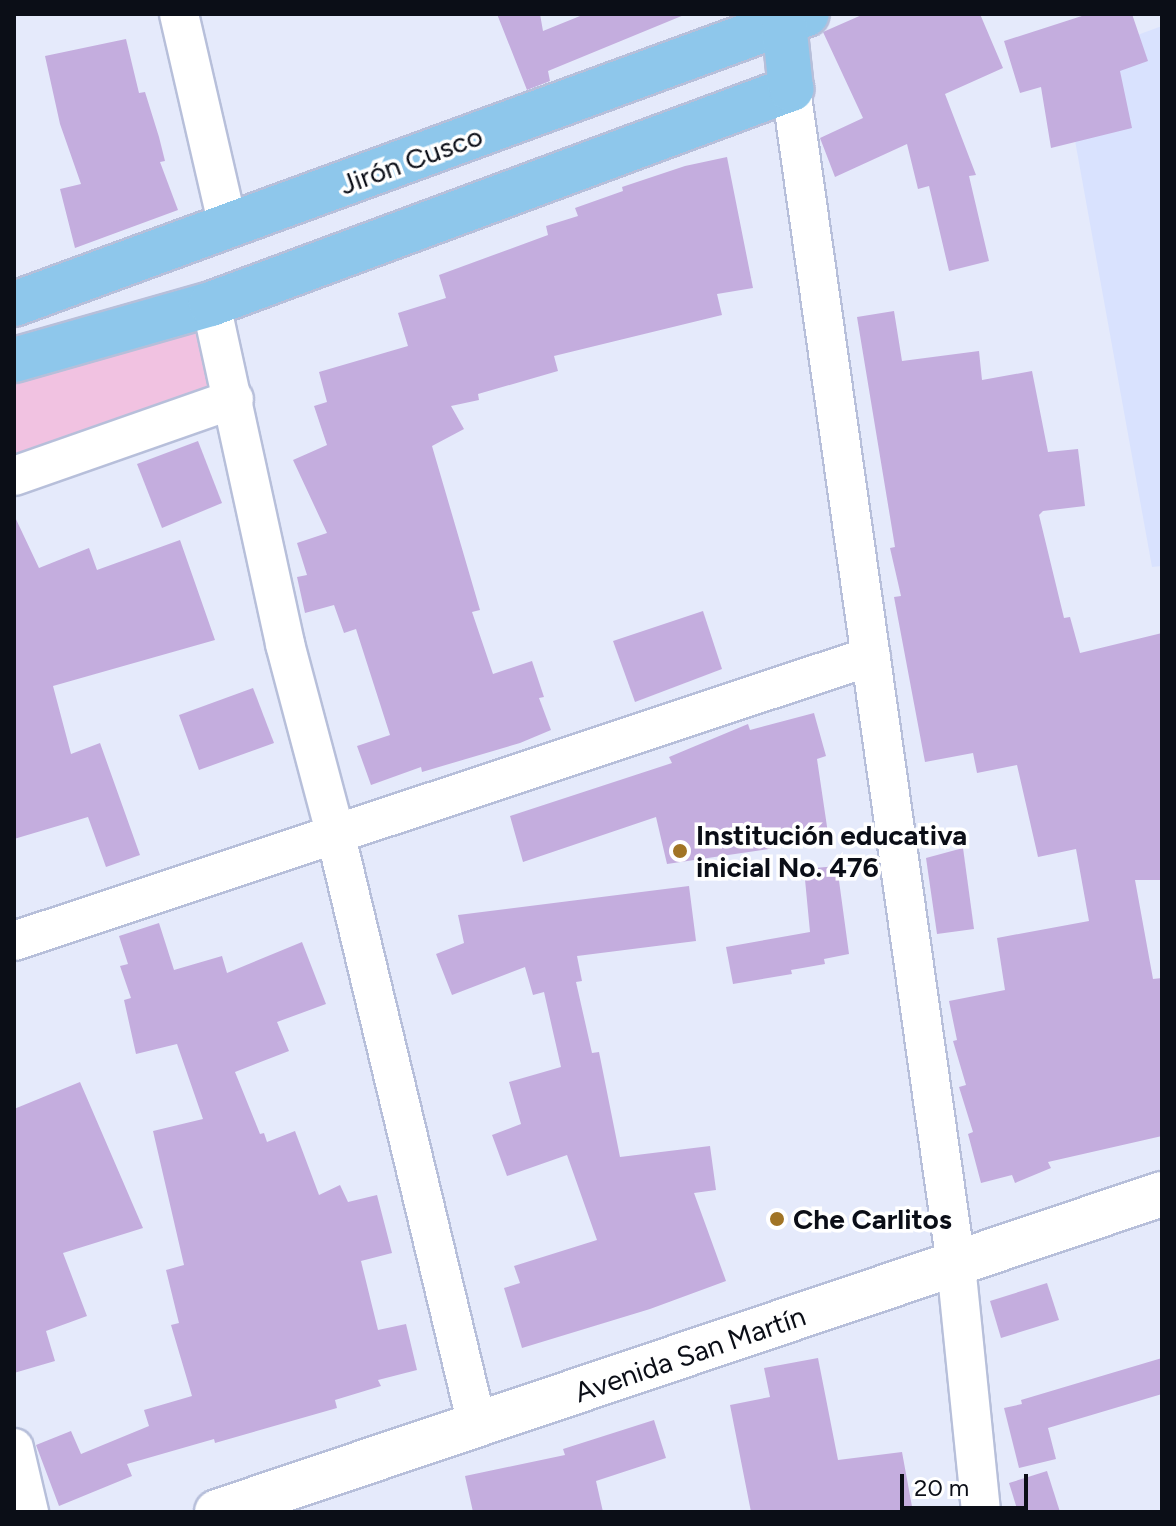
<!DOCTYPE html>
<meta charset="utf-8">
<style>
body{margin:0}
#map{position:relative;width:1176px;height:1526px;overflow:hidden;background:#e5eafb;font-family:Figtree,sans-serif}
div>[style]{position:absolute}
.built>*{inset:0;background:#d9e2fe}
.green>*{inset:0;background:#f1c2e1}
.building>*{inset:0;background:#c4adde}
.roads{filter:drop-shadow(2px 0 #b7bfda) drop-shadow(-2px 0 #b7bfda) drop-shadow(0 2px #b7bfda) drop-shadow(0 -2px #b7bfda)}
.street>*{height:38px;margin:-19px;padding:0 19px;transform-origin:19px;border-radius:19px;background:#fff}
.secondary>*{height:44px;margin:-22px;padding:0 22px;transform-origin:22px;border-radius:22px;background:#fff}
.primary>*{height:44px;margin:-22px;padding:0 22px;transform-origin:22px;border-radius:22px;background:#8ec7eb}
.dots>*{width:22px;height:22px;translate:-50% -50%;box-sizing:border-box;border:4px solid #fff;border-radius:50%}
span{translate:-50% -50%;white-space:nowrap;text-align:center;line-height:1.15;-webkit-text-stroke:7px #fff;paint-order:stroke}
.street-label{font-size:28px;color:#0b0e17}
.poi-label{font-size:28px;color:#0b0e17;font-weight:700}
.left{translate:0 -50%;text-align:left}
.frame{position:absolute;inset:0;border:16px solid #0b0e17;pointer-events:none}
.scale{position:absolute;left:900px;top:1474px;width:128px;height:36px;box-sizing:border-box;border:4px solid #0b0e17;border-top:0;padding-left:10px;font-size:24px;line-height:28px;white-space:nowrap;color:#0b0e17;-webkit-text-stroke:6px #fff;paint-order:stroke}
</style>
<div id="map">
<div class="built">
<div style="clip-path:polygon(1162px 26px,1162px 566px,1152px 567px,1061px 63px)"></div>
</div>
<div class="green">
<div style="clip-path:polygon(193px 324px,212px 395px,14px 467px,14px 374px)"></div>
</div>
<div class="building">
<div style="clip-path:polygon(497px 14px,540px 14px,543px 31px,585px 14px,684px 15px,548px 71px,550px 81px,527px 90px)"></div>
<div style="clip-path:polygon(864px 14px,980px 14px,1003px 68px,945px 94px,976px 175px,969px 176px,989px 261px,949px 271px,929px 186px,918px 189px,907px 144px,835px 177px,820px 138px,863px 118px,823px 32px)"></div>
<div style="clip-path:polygon(1088px 14px,1132px 14px,1148px 61px,1120px 71px,1132px 128px,1051px 148px,1041px 87px,1020px 93px,1004px 41px)"></div>
<div style="clip-path:polygon(126px 39px,139px 93px,145px 92px,159px 137px,165px 161px,160px 162px,178px 210px,75px 248px,60px 189px,81px 184px,60px 124px,45px 56px)"></div>
<div style="clip-path:polygon(727px 157px,753px 288px,717px 294px,722px 315px,554px 356px,558px 371px,478px 394px,479px 400px,451px 406px,464px 429px,432px 446px,480px 610px,472px 612px,493px 674px,532px 661px,544px 697px,539px 698px,551px 730px,520px 743px,422px 772px,421px 767px,371px 785px,357px 746px,390px 735px,356px 629px,344px 633px,334px 605px,305px 613px,297px 577px,307px 575px,297px 543px,327px 533px,293px 460px,327px 445px,314px 406px,327px 402px,319px 372px,408px 346px,398px 313px,446px 298px,439px 275px,548px 235px,546px 226px,578px 216px,575px 208px,623px 191px,622px 187px,685px 166px)"></div>
<div style="clip-path:polygon(894px 311px,902px 361px,979px 351px,982px 380px,1032px 371px,1048px 452px,1078px 449px,1085px 506px,1043px 511px,1039px 515px,1064px 618px,1070px 617px,1080px 653px,1162px 633px,1162px 880px,1135px 880px,1153px 979px,1162px 978px,1162px 1136px,1048px 1162px,1051px 1168px,1015px 1183px,1012px 1175px,981px 1183px,968px 1134px,973px 1132px,959px 1087px,966px 1085px,953px 1041px,957px 1040px,949px 1001px,1005px 990px,997px 938px,1089px 921px,1076px 849px,1038px 857px,1017px 765px,977px 773px,973px 753px,925px 762px,894px 597px,901px 596px,890px 548px,895px 547px,857px 317px)"></div>
<div style="clip-path:polygon(198px 441px,222px 503px,162px 528px,137px 464px)"></div>
<div style="clip-path:polygon(14px 515px,39px 568px,89px 548px,97px 570px,180px 540px,215px 640px,53px 686px,71px 754px,100px 743px,140px 855px,106px 867px,88px 817px,14px 839px)"></div>
<div style="clip-path:polygon(703px 611px,722px 669px,635px 702px,613px 641px)"></div>
<div style="clip-path:polygon(253px 688px,274px 743px,199px 770px,179px 715px)"></div>
<div style="clip-path:polygon(814px 713px,826px 756px,817px 759px,829px 840px,667px 864px,656px 817px,523px 862px,510px 816px,672px 763px,669px 757px,748px 724px,750px 730px)"></div>
<div style="clip-path:polygon(963px 848px,974px 929px,937px 934px,926px 858px)"></div>
<div style="clip-path:polygon(837px 866px,849px 954px,824px 959px,825px 964px,791px 970px,792px 974px,733px 984px,726px 947px,810px 932px,804px 869px)"></div>
<div style="clip-path:polygon(689px 886px,696px 941px,577px 956px,582px 981px,576px 982px,592px 1053px,599px 1052px,620px 1157px,710px 1146px,716px 1190px,694px 1193px,726px 1281px,650px 1309px,522px 1348px,504px 1288px,520px 1283px,514px 1266px,597px 1240px,567px 1155px,507px 1176px,492px 1135px,521px 1124px,509px 1082px,561px 1067px,544px 992px,533px 995px,525px 967px,452px 995px,436px 954px,464px 943px,458px 915px)"></div>
<div style="clip-path:polygon(159px 923px,174px 970px,222px 956px,227px 973px,302px 942px,326px 1004px,277px 1022px,289px 1051px,235px 1072px,260px 1134px,264px 1133px,267px 1142px,295px 1131px,319px 1195px,340px 1185px,348px 1202px,377px 1195px,392px 1253px,361px 1261px,378px 1330px,406px 1324px,417px 1370px,378px 1380px,381px 1386px,335px 1400px,337px 1408px,215px 1443px,214px 1439px,127px 1464px,132px 1476px,59px 1506px,36px 1445px,71px 1431px,81px 1454px,149px 1426px,144px 1410px,192px 1396px,171px 1325px,179px 1323px,166px 1270px,184px 1265px,153px 1131px,203px 1119px,177px 1044px,136px 1054px,124px 1000px,131px 998px,120px 966px,128px 964px,119px 936px)"></div>
<div style="clip-path:polygon(80px 1082px,143px 1228px,63px 1253px,87px 1316px,46px 1331px,55px 1361px,14px 1373px,14px 1109px)"></div>
<div style="clip-path:polygon(1047px 1283px,1059px 1320px,1001px 1338px,990px 1301px)"></div>
<div style="clip-path:polygon(818px 1358px,838px 1460px,902px 1452px,913px 1512px,751px 1512px,730px 1405px,770px 1397px,764px 1368px)"></div>
<div style="clip-path:polygon(1162px 1358px,1162px 1394px,1048px 1428px,1056px 1459px,1019px 1468px,1004px 1408px,1022px 1404px,1021px 1400px)"></div>
<div style="clip-path:polygon(654px 1420px,666px 1458px,596px 1481px,603px 1512px,473px 1512px,465px 1476px,565px 1455px,563px 1449px)"></div>
<div style="clip-path:polygon(1047px 1471px,1060px 1512px,1018px 1512px,1009px 1483px)"></div>
</div>
<div class="roads">
<div class="street">
<div style="left:179px;top:14px;width:219px;rotate:77deg"></div>
<div style="left:791px;top:89px;width:1188px;rotate:82.01deg"></div>
<div style="left:956px;top:1265px;width:248px;rotate:84.2deg"></div>
<div style="left:211px;top:304px;width:348px;rotate:77.7deg"></div>
<div style="left:285px;top:644px;width:195px;rotate:75.1deg"></div>
<div style="left:335px;top:832px;width:610px;rotate:76.53deg"></div>
<div style="left:14px;top:476px;width:233px;rotate:-19.3deg"></div>
<div style="left:14px;top:941px;width:903px;rotate:-18.39deg"></div>
<div style="left:14px;top:1448px;width:66px;rotate:76.8deg"></div>
</div>
<div class="secondary">
<div style="left:217px;top:1512px;width:997px;rotate:-18.6deg"></div>
</div>
<div class="primary">
<div style="left:14px;top:304px;width:844px;rotate:-20.09deg"></div>
<div style="left:14px;top:360px;width:205px;rotate:-15.9deg"></div>
<div style="left:211px;top:304px;width:619px;rotate:-20.34deg"></div>
<div style="left:791px;top:89px;width:66px;rotate:-96.1deg"></div>
</div>
</div>
<div class="dots">
<div style="left:680px;top:851px;background:#a17425"></div>
<div style="left:777px;top:1219px;background:#a17425"></div>
</div>
<div class="street-label">
<span style="left:411px;top:160px;rotate:-20deg">Jirón Cusco</span>
<span style="left:690px;top:1354px;rotate:-19deg">Avenida San Martín</span>
</div>
<div class="poi-label">
<span class="left" style="left:696px;top:851px">Institución educativa<br>inicial No. 476</span>
<span class="left" style="left:793px;top:1219px">Che Carlitos</span>
</div>
<div class="frame"></div>
<div class="scale">20 m</div>
</div>
